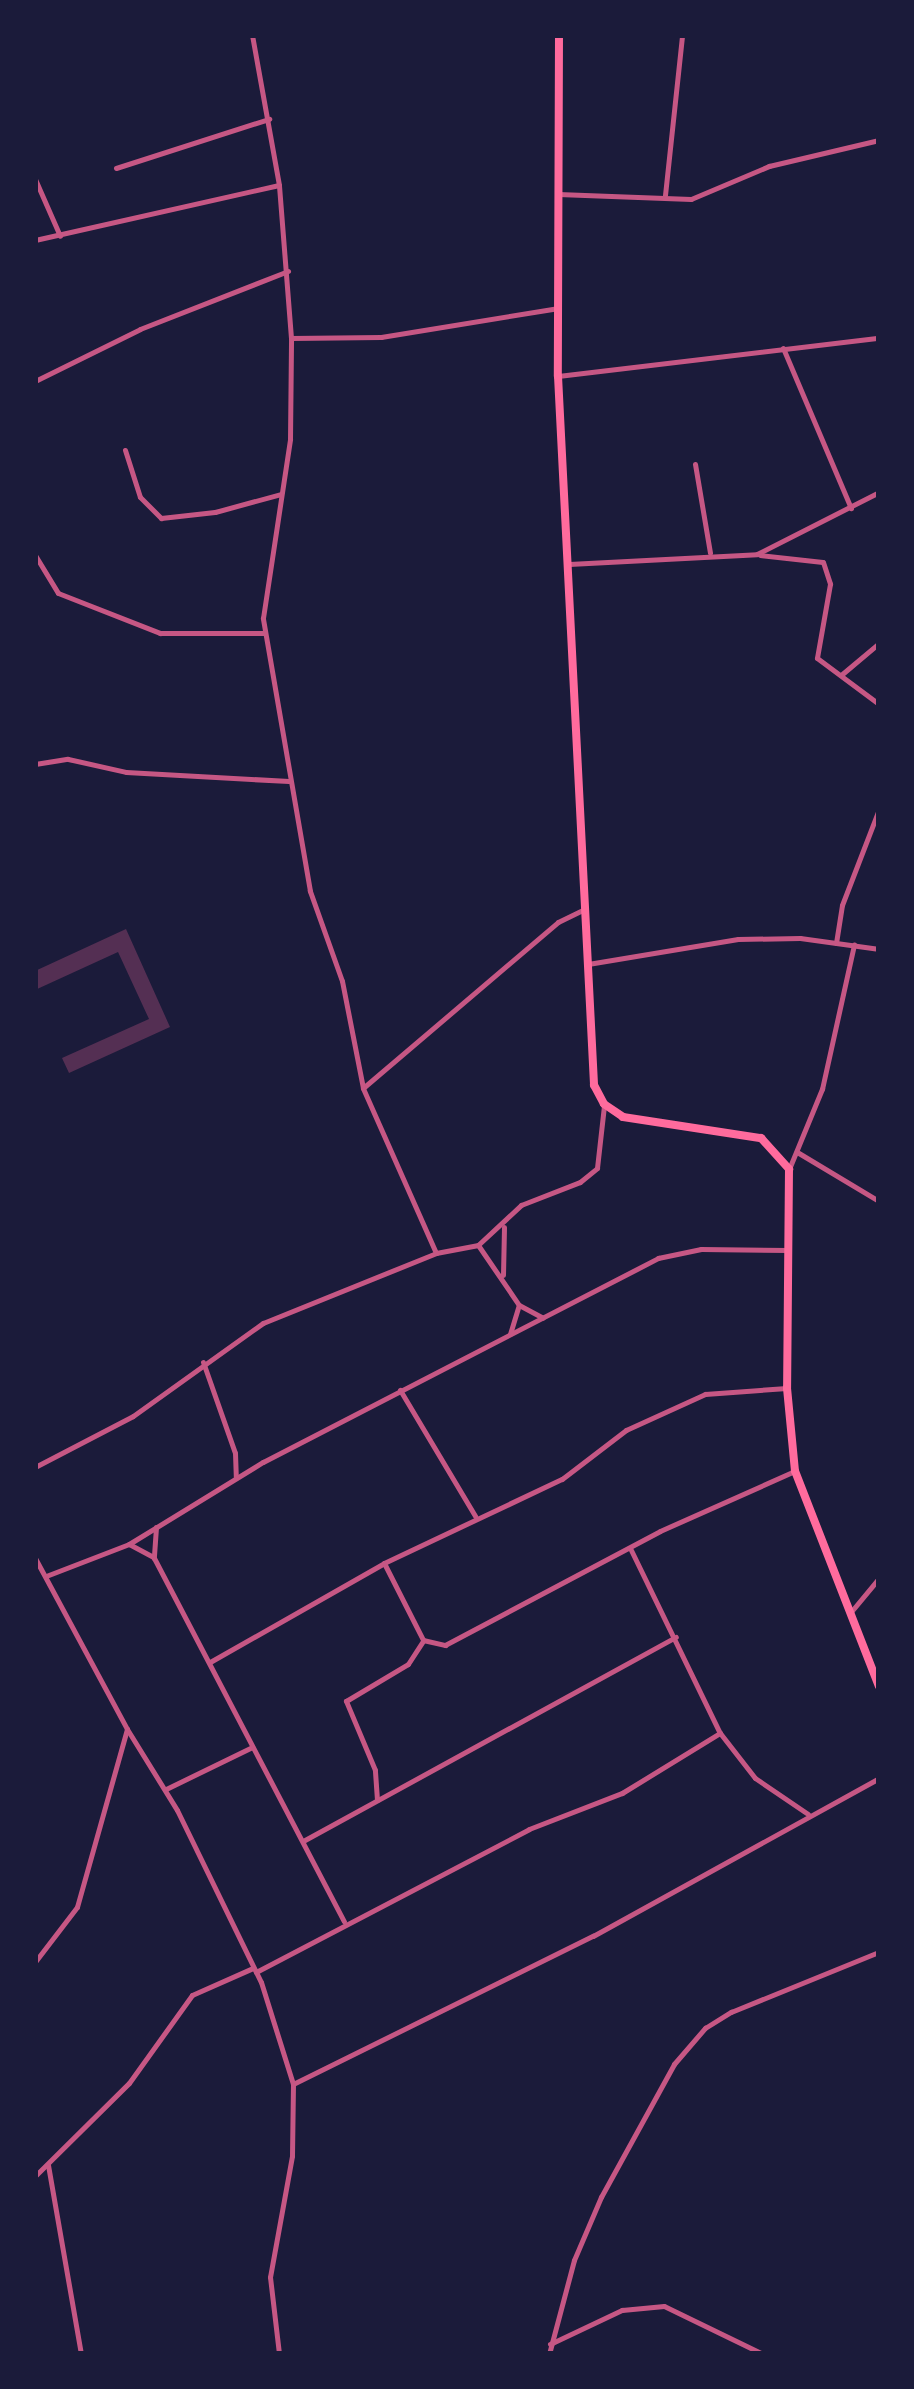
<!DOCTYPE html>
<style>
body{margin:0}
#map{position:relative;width:914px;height:2389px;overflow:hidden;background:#1b1b3a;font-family:Barlow,sans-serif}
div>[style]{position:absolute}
.building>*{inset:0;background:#542f53}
.minor>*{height:5px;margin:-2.5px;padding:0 2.5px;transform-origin:2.5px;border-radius:2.5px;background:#c65784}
.secondary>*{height:8px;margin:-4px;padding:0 4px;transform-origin:4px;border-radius:4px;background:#ff6b9d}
span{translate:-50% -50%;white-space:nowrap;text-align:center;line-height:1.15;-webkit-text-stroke:8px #1b1b3a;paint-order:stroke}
.frame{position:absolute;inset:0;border:38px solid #1b1b3a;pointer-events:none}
</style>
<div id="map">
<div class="building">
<div style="clip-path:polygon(126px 929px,170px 1027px,69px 1073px,62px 1058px,149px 1019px,118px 952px,35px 990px,35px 971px)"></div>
</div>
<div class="minor">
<div style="left:116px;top:168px;width:161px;rotate:-17.8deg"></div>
<div style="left:35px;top:179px;width:62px;rotate:66.3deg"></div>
<div style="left:558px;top:194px;width:133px;rotate:2.2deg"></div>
<div style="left:691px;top:199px;width:85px;rotate:-22.9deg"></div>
<div style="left:769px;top:166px;width:113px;rotate:-13.3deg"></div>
<div style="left:665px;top:195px;width:161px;rotate:-83.9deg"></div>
<div style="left:35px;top:240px;width:250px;rotate:-12.7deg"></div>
<div style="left:291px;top:338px;width:90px;rotate:-0.6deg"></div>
<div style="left:381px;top:337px;width:180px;rotate:-9.3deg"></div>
<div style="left:783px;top:348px;width:174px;rotate:67deg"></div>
<div style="left:558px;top:376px;width:323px;rotate:-6.8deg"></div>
<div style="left:35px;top:381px;width:117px;rotate:-26.3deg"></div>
<div style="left:140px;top:329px;width:159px;rotate:-21.4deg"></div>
<div style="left:125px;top:450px;width:49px;rotate:72.3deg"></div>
<div style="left:140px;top:497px;width:30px;rotate:45deg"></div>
<div style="left:161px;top:518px;width:54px;rotate:-6.3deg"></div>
<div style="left:215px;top:512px;width:68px;rotate:-15.3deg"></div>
<div style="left:695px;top:464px;width:90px;rotate:80.4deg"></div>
<div style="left:35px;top:555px;width:44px;rotate:58.8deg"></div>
<div style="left:58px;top:593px;width:110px;rotate:21.4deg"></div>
<div style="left:160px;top:633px;width:105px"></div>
<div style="left:760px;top:555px;width:63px;rotate:6.3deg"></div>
<div style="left:823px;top:562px;width:23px;rotate:72deg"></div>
<div style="left:830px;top:584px;width:75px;rotate:100deg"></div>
<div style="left:817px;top:658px;width:77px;rotate:36.6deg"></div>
<div style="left:569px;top:564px;width:188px;rotate:-3deg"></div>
<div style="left:757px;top:554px;width:137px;rotate:-26.9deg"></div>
<div style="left:841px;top:675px;width:50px;rotate:-40.1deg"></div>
<div style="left:35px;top:764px;width:33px;rotate:-9deg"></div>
<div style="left:68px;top:759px;width:59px;rotate:12.6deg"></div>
<div style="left:126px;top:772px;width:163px;rotate:3.2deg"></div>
<div style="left:836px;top:943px;width:38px;rotate:-81deg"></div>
<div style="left:842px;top:905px;width:103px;rotate:-68.9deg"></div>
<div style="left:588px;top:964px;width:152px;rotate:-9.5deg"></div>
<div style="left:738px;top:939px;width:62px;rotate:-0.9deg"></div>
<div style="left:800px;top:938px;width:80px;rotate:7.9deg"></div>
<div style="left:363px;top:1088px;width:256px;rotate:-40.4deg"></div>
<div style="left:558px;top:922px;width:28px;rotate:-26deg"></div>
<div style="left:797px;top:1152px;width:96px;rotate:30.9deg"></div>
<div style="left:789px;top:1169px;width:87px;rotate:-67.6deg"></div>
<div style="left:822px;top:1089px;width:148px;rotate:-77.5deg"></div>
<div style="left:478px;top:1245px;width:59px;rotate:-42.9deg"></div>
<div style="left:521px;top:1205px;width:63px;rotate:-21.3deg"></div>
<div style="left:580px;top:1182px;width:22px;rotate:-39deg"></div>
<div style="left:597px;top:1168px;width:62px;rotate:-83.6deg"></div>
<div style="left:436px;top:1253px;width:43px;rotate:-10.8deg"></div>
<div style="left:478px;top:1245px;width:73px;rotate:55.7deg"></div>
<div style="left:519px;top:1305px;width:27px;rotate:28deg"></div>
<div style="left:503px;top:1275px;width:48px;rotate:-88.8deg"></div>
<div style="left:510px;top:1334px;width:30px;rotate:-73deg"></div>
<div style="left:203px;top:1362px;width:96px;rotate:70.6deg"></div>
<div style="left:235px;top:1453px;width:24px;rotate:88deg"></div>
<div style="left:400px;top:1390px;width:147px;rotate:59.2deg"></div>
<div style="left:35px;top:1467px;width:110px;rotate:-27.5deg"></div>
<div style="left:133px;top:1416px;width:160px;rotate:-35.6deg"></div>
<div style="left:263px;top:1323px;width:187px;rotate:-22deg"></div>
<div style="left:436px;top:1253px;width:180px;rotate:-113.9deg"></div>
<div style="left:363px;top:1088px;width:109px;rotate:-101.1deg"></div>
<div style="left:342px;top:981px;width:96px;rotate:-109.6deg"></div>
<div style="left:310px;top:891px;width:277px;rotate:-99.8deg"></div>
<div style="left:263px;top:618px;width:181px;rotate:-81.4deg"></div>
<div style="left:290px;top:439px;width:101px;rotate:-89.4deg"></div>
<div style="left:291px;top:338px;width:153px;rotate:-94.5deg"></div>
<div style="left:279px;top:185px;width:152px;rotate:-100.2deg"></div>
<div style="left:156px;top:1527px;width:31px;rotate:94deg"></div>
<div style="left:154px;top:1558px;width:410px;rotate:62.4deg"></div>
<div style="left:129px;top:1544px;width:27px;rotate:28deg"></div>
<div style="left:631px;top:1550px;width:203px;rotate:64.1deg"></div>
<div style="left:720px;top:1733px;width:57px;rotate:52.1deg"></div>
<div style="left:755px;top:1778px;width:64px;rotate:34.2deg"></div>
<div style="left:35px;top:1558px;width:194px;rotate:61.7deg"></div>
<div style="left:127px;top:1729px;width:185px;rotate:105.7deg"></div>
<div style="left:77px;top:1907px;width:69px;rotate:127.4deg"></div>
<div style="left:384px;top:1563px;width:86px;rotate:63.1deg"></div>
<div style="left:423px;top:1640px;width:23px;rotate:13deg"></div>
<div style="left:445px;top:1645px;width:243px;rotate:-27.9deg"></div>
<div style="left:660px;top:1531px;width:148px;rotate:-24deg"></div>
<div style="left:46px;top:1576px;width:89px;rotate:-21.1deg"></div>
<div style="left:129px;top:1544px;width:157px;rotate:-31.5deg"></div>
<div style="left:263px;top:1462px;width:445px;rotate:-27.3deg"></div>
<div style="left:658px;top:1258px;width:44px;rotate:-11.8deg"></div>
<div style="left:701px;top:1249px;width:87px;rotate:0.7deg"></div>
<div style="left:850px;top:1613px;width:45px;rotate:-50.4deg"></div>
<div style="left:210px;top:1662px;width:200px;rotate:-29.6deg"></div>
<div style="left:384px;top:1563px;width:197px;rotate:-25.3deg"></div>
<div style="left:562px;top:1479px;width:81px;rotate:-37.4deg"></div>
<div style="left:626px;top:1430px;width:87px;rotate:-24.5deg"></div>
<div style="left:705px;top:1394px;width:82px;rotate:-4.2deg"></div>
<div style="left:127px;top:1729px;width:95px;rotate:58.3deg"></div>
<div style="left:177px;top:1810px;width:191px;rotate:64deg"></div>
<div style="left:261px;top:1982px;width:107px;rotate:72.6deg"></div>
<div style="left:293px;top:2084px;width:72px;rotate:90.8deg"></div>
<div style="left:292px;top:2156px;width:123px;rotate:100.3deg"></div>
<div style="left:270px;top:2277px;width:78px;rotate:83.3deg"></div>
<div style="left:166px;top:1789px;width:96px;rotate:-26deg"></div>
<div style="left:377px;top:1800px;width:30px;rotate:-94deg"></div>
<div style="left:375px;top:1770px;width:75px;rotate:-112.8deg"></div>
<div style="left:346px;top:1701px;width:72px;rotate:-30.8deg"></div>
<div style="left:408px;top:1664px;width:27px;rotate:-57deg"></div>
<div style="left:303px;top:1841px;width:425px;rotate:-28.7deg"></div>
<div style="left:256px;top:1972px;width:308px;rotate:-27.6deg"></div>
<div style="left:529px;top:1829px;width:100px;rotate:-21.2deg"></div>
<div style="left:622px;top:1793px;width:115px;rotate:-31.5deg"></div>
<div style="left:293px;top:2084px;width:335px;rotate:-26.3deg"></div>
<div style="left:593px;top:1936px;width:327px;rotate:-28.9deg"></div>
<div style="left:48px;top:2165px;width:192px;rotate:80.1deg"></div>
<div style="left:35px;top:2176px;width:132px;rotate:-44.7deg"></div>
<div style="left:129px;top:2083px;width:108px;rotate:-54.4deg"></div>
<div style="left:192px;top:1995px;width:67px;rotate:-23.9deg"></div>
<div style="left:550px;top:2344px;width:80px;rotate:-25.3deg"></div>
<div style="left:622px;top:2310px;width:42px;rotate:-5.4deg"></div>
<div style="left:664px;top:2306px;width:110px;rotate:25.9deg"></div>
<div style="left:549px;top:2354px;width:97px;rotate:-75.1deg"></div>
<div style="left:574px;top:2260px;width:69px;rotate:-66.8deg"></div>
<div style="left:601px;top:2197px;width:152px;rotate:-61.2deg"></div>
<div style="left:674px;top:2064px;width:48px;rotate:-49.3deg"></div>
<div style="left:705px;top:2028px;width:31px;rotate:-32deg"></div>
<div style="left:731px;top:2012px;width:160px;rotate:-22.1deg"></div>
</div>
<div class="secondary">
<div style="left:559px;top:35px;width:341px;rotate:90.2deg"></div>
<div style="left:558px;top:376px;width:710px;rotate:87.09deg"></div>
<div style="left:594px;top:1085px;width:21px;rotate:62deg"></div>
<div style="left:604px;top:1104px;width:23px;rotate:34deg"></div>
<div style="left:623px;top:1117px;width:140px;rotate:8.7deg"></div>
<div style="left:761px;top:1138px;width:42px;rotate:47.9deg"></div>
<div style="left:789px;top:1169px;width:219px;rotate:90.5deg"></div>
<div style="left:787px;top:1388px;width:83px;rotate:84.5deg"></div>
<div style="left:795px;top:1471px;width:231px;rotate:68.7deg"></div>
</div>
<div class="frame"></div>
</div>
